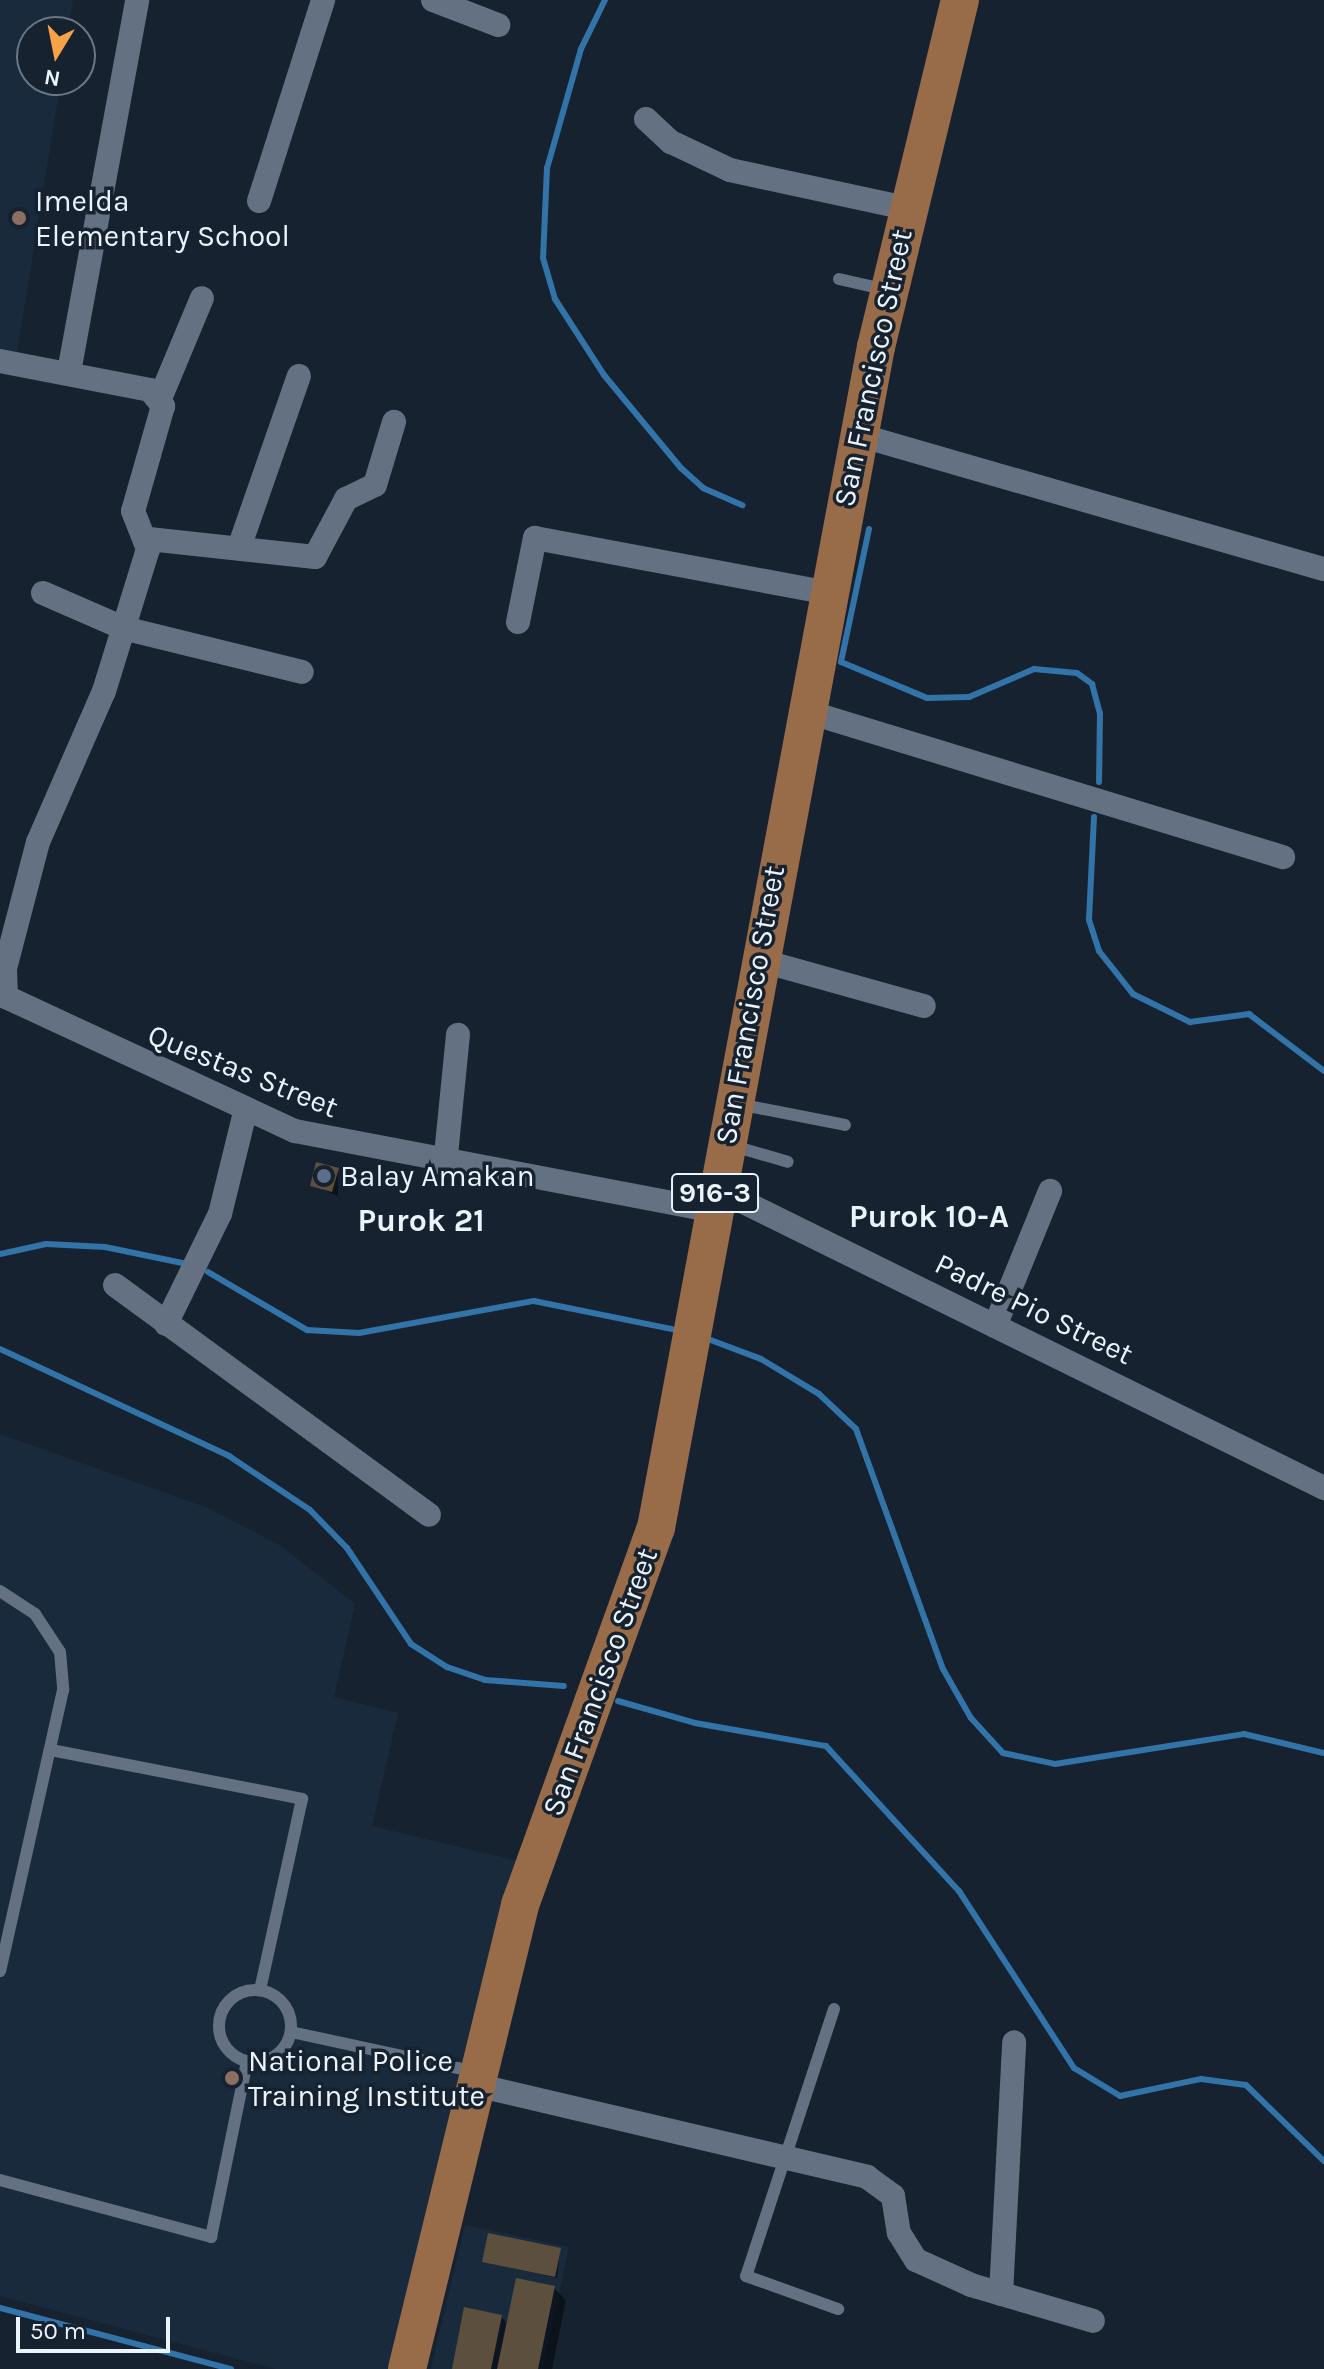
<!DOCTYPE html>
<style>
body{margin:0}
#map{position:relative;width:1324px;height:2369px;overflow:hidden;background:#172230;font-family:Karla,sans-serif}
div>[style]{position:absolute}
.built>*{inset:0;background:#1a2a3d}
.shadow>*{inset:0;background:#0007}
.stream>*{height:6px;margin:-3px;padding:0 3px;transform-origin:3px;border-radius:3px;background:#3273a8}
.building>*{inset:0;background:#5d4f3e}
.service>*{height:12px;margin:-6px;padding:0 6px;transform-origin:6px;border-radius:6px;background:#647182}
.service>.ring{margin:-6px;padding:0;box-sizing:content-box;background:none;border:12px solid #647182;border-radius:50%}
.minor>*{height:24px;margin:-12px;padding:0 12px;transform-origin:12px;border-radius:12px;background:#647182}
.primary>*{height:38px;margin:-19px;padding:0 19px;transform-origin:19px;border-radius:19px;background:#996c49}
.dots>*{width:22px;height:22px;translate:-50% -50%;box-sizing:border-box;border:4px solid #172230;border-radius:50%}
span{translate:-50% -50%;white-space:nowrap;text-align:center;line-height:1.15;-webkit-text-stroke:7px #172230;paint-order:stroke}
.shield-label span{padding:2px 6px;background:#172230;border:2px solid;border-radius:6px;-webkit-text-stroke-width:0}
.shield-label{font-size:28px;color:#ebf3fd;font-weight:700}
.poi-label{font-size:30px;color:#ebf3fd}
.left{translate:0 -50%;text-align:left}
.street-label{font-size:30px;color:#ebf3fd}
.neighbourhood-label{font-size:32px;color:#ebf3fd;font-weight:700}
.north{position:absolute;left:16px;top:16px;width:80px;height:80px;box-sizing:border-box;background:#172230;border:2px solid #6c7682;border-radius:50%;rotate:190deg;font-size:22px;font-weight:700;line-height:32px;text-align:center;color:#ebf3fd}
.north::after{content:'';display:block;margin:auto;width:28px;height:36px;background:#f6a246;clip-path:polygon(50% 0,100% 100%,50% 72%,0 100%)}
.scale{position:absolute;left:16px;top:2317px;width:154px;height:36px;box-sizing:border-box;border:4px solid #ebf3fd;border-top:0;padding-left:10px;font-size:24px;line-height:28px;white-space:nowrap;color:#ebf3fd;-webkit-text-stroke:6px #172230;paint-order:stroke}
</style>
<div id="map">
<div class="built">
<div style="clip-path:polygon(0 0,73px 0,68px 32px,32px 32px,32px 80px,61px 80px,16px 358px,0 355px)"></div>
<div style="clip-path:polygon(0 1434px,208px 1508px,281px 1546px,355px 1604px,334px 1697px,398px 1713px,372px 1826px,517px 1861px,391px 2369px,276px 2369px,0 2296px)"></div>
<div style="clip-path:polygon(465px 2225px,569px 2247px,543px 2369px,431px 2369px)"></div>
</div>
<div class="shadow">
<div style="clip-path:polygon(338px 1170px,338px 1196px,312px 1185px)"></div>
<div style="clip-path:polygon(560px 2250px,557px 2278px,484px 2262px)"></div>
<div style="clip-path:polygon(554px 2288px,566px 2300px,552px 2369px,454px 2369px,501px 2317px,508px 2324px)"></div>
</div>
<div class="stream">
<div style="left:605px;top:0;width:55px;rotate:116.1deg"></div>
<div style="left:581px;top:49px;width:124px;rotate:105.9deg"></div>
<div style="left:547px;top:168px;width:90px;rotate:92.5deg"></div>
<div style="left:543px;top:258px;width:43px;rotate:73.7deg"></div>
<div style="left:555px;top:299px;width:90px;rotate:57.2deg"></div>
<div style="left:604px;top:375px;width:121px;rotate:50.4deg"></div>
<div style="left:681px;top:468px;width:30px;rotate:42deg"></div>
<div style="left:703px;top:488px;width:43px;rotate:23.6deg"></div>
<div style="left:869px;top:529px;width:136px;rotate:101.9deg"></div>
<div style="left:841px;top:662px;width:93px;rotate:22.7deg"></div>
<div style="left:927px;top:698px;width:42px;rotate:-1.4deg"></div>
<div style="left:969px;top:697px;width:71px;rotate:-23.3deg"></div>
<div style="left:1034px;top:669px;width:43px;rotate:5.3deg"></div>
<div style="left:1077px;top:673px;width:19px;rotate:36deg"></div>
<div style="left:1092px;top:684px;width:30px;rotate:75deg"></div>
<div style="left:1100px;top:713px;width:69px;rotate:90.8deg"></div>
<div style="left:1094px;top:817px;width:103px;rotate:92.8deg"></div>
<div style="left:1089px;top:920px;width:33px;rotate:72deg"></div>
<div style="left:1099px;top:951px;width:55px;rotate:51.7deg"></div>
<div style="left:1133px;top:994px;width:64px;rotate:26.2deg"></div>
<div style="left:1190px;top:1022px;width:60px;rotate:-7.7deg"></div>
<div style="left:1249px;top:1014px;width:94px;rotate:37.2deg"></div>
<div style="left:0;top:1254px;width:47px;rotate:-12.3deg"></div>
<div style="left:46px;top:1244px;width:59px;rotate:2.9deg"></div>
<div style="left:105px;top:1247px;width:84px;rotate:11.7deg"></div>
<div style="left:208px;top:1272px;width:115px;rotate:30.4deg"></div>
<div style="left:307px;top:1330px;width:52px;rotate:3.3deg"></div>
<div style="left:359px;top:1333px;width:178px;rotate:-10.4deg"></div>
<div style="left:534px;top:1301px;width:141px;rotate:11.5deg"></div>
<div style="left:708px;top:1339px;width:57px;rotate:20.7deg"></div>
<div style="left:761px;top:1359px;width:68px;rotate:31.1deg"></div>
<div style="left:819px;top:1394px;width:51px;rotate:43.4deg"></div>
<div style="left:856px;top:1429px;width:255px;rotate:70.1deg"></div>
<div style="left:943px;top:1669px;width:56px;rotate:60.3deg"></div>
<div style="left:971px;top:1718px;width:47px;rotate:47.6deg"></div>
<div style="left:1003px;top:1753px;width:53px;rotate:11.9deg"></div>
<div style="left:1055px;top:1764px;width:191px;rotate:-9deg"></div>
<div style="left:1244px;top:1734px;width:82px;rotate:13.4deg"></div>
<div style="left:0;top:1349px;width:253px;rotate:25deg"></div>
<div style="left:229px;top:1456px;width:97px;rotate:33.7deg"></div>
<div style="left:310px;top:1510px;width:53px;rotate:45.8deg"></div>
<div style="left:347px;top:1548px;width:115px;rotate:56.3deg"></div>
<div style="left:411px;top:1644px;width:43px;rotate:32.6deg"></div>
<div style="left:447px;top:1667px;width:40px;rotate:18.9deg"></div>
<div style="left:485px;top:1680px;width:79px;rotate:4.3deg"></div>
<div style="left:618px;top:1701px;width:80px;rotate:15.9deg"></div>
<div style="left:695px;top:1723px;width:133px;rotate:10deg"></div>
<div style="left:826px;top:1746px;width:197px;rotate:47.5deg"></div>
<div style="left:959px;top:1891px;width:211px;rotate:57deg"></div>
<div style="left:1074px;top:2068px;width:54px;rotate:31.3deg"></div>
<div style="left:1120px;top:2096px;width:83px;rotate:-11.9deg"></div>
<div style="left:1201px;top:2079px;width:45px;rotate:7.6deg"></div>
<div style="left:1246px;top:2085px;width:109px;rotate:44.3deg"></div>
<div style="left:0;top:2308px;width:239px;rotate:14.8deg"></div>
</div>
<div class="building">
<div style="clip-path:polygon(316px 1162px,339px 1168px,332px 1192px,310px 1186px)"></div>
<div style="clip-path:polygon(488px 2233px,561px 2248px,555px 2277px,482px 2262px)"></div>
<div style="clip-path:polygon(516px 2278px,555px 2286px,538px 2369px,497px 2369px)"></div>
<div style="clip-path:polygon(464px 2307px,502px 2315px,491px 2369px,452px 2369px)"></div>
</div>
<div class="service">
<div style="left:839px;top:279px;width:49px;rotate:12.9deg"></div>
<div style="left:738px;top:1104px;width:109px;rotate:11.1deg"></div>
<div style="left:730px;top:1145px;width:60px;rotate:16.3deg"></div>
<div style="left:0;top:1591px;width:42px;rotate:33.3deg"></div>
<div style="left:35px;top:1614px;width:45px;rotate:56.7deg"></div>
<div style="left:60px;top:1652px;width:38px;rotate:85deg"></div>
<div style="left:63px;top:1690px;width:288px;rotate:102.6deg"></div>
<div style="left:51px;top:1750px;width:256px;rotate:11deg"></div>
<div style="left:302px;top:1799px;width:196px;rotate:102.4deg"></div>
<div class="ring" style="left:219px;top:1990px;width:60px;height:60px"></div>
<div style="left:834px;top:2009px;width:281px;rotate:108.2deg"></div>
<div style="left:746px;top:2276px;width:98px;rotate:19.7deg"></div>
<div style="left:291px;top:2032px;width:189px;rotate:12.2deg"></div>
<div style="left:0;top:2180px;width:219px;rotate:15.1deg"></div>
<div style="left:211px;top:2237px;width:179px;rotate:-78.4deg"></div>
</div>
<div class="minor">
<div style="left:433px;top:0;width:70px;rotate:21deg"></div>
<div style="left:646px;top:119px;width:34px;rotate:43deg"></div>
<div style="left:671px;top:142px;width:65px;rotate:25.4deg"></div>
<div style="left:730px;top:170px;width:180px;rotate:12.2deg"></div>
<div style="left:259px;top:201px;width:211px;rotate:-72.3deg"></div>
<div style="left:0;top:361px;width:153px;rotate:10.9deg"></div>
<div style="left:150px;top:390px;width:21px;rotate:51deg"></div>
<div style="left:163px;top:406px;width:109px;rotate:105.9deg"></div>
<div style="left:133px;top:511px;width:41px;rotate:68.5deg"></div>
<div style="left:148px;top:549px;width:149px;rotate:107.2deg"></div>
<div style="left:104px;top:691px;width:165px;rotate:113.6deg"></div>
<div style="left:38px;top:842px;width:131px;rotate:104.6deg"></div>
<div style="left:5px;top:969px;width:28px;rotate:88deg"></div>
<div style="left:6px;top:997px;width:319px;rotate:24.9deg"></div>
<div style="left:295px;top:1131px;width:423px;rotate:10.8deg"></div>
<div style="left:69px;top:372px;width:378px;rotate:-79.6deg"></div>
<div style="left:161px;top:396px;width:106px;rotate:-67.3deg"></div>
<div style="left:859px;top:435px;width:484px;rotate:16.1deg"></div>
<div style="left:149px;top:539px;width:167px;rotate:6.2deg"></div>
<div style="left:315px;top:557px;width:66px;rotate:-61.9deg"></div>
<div style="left:346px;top:499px;width:32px;rotate:-26deg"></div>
<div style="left:375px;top:485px;width:66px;rotate:-73.2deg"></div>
<div style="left:240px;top:545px;width:179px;rotate:-70.8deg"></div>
<div style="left:43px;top:593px;width:87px;rotate:23.6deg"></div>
<div style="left:123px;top:628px;width:184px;rotate:13.8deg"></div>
<div style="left:518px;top:622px;width:86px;rotate:-78.6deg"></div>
<div style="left:535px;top:538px;width:298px;rotate:10.6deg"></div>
<div style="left:805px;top:711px;width:500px;rotate:17deg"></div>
<div style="left:759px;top:960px;width:171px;rotate:15.6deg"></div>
<div style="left:445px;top:1165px;width:131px;rotate:-84.3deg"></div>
<div style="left:715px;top:1188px;width:679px;rotate:26.23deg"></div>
<div style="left:115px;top:1285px;width:389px;rotate:36.2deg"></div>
<div style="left:166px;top:1324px;width:123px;rotate:-63.9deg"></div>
<div style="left:220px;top:1214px;width:105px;rotate:-76.2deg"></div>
<div style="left:995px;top:1326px;width:146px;rotate:-67.8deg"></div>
<div style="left:476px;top:2085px;width:402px;rotate:13.2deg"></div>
<div style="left:867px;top:2177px;width:32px;rotate:36deg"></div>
<div style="left:893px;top:2196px;width:37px;rotate:81deg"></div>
<div style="left:899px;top:2233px;width:32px;rotate:58deg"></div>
<div style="left:916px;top:2260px;width:60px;rotate:24.4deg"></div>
<div style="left:971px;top:2285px;width:127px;rotate:16.4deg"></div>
<div style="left:1001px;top:2294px;width:252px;rotate:-87deg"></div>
</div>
<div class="primary">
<div style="left:407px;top:2369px;width:478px;rotate:-76.3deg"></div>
<div style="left:520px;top:1905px;width:401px;rotate:-70.2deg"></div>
<div style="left:656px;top:1528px;width:1201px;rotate:-79.45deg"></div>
<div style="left:876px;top:347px;width:357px;rotate:-76.4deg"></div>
</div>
<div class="dots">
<div style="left:19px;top:218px;background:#8d6e63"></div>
<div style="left:324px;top:1176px;background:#5c6f8a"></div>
<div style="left:232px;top:2078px;background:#8d6e63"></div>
</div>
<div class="shield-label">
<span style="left:715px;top:1193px">916-3</span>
</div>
<div class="poi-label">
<span class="left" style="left:35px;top:218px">Imelda<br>Elementary School</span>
<span class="left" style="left:340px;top:1176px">Balay Amakan</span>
<span class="left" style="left:248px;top:2078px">National Police<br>Training Institute</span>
</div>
<div class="street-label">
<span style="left:873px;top:368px;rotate:-78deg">San Francisco Street</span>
<span style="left:750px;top:1005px;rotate:-80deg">San Francisco Street</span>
<span style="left:243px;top:1071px;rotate:22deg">Questas Street</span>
<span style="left:1034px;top:1309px;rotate:26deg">Padre Pio Street</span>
<span style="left:600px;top:1682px;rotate:-70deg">San Francisco Street</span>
</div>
<div class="neighbourhood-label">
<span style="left:929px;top:1217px">Purok 10-A</span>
<span style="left:421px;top:1221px">Purok 21</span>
</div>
<div class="north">N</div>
<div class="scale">50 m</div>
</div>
